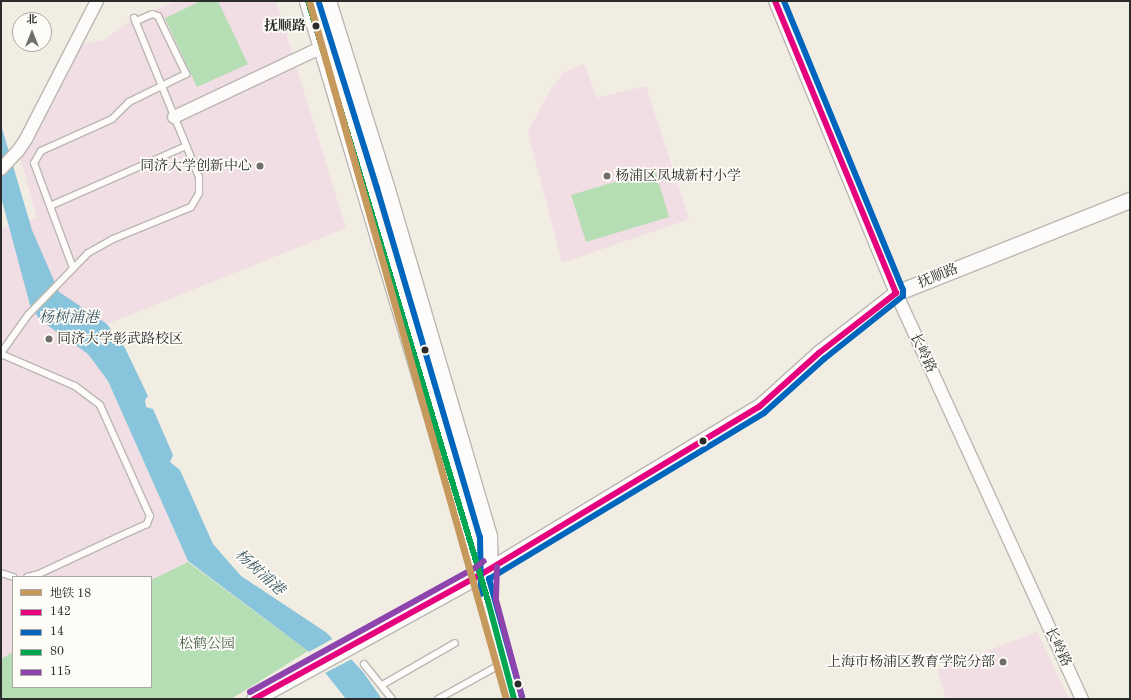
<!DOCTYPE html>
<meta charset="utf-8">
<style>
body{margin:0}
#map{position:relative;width:1131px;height:700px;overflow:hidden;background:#f2ede3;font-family:"Old Standard TT","Noto Serif SC",serif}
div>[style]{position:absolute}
.built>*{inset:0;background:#f1dde4}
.green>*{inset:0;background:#b6deb5}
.water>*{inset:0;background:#88c4db}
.pier>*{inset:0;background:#f2ede3}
.roads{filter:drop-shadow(1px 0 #bab7b2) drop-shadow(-1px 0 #bab7b2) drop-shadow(0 1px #bab7b2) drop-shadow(0 -1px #bab7b2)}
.service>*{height:6px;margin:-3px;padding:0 3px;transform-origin:3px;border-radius:3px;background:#fdfcfb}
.minor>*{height:12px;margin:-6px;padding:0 6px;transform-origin:6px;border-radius:6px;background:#fdfcfb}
.tertiary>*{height:15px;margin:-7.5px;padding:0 7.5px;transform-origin:7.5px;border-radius:7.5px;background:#fdfcfb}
.secondary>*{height:17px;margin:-8.5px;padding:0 8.5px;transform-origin:8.5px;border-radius:8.5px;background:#fdfcfb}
.bus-1>*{height:6px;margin:-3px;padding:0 3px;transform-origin:3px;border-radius:3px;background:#e5007d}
.bus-2>*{height:6px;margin:-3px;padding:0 3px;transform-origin:3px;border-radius:3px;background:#0065bd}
.bus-3>*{height:6px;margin:-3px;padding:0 3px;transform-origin:3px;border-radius:3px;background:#00a651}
.bus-4>*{height:6px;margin:-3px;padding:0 3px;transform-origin:3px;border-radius:3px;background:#8e44ad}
.metro-1>*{height:7px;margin:-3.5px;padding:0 3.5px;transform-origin:3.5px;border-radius:3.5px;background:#c5985c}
.dots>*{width:11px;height:11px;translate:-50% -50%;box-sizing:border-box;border:2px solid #fdfcf7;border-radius:50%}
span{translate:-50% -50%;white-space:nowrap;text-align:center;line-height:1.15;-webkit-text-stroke:3.5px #fdfcf7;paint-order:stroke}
.stop-label{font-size:14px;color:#2b2b2b;font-weight:700}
.right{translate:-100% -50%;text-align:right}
.poi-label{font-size:14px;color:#2b2b2b}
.left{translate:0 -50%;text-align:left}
.street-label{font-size:14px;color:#2b2b2b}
.park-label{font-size:14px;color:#465d49}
.water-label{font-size:15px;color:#3b5a67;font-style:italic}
.frame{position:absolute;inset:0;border:2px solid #2b2b2b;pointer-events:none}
.legend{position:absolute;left:12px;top:576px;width:140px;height:112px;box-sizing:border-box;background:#fdfcf7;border:1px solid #a9a8a5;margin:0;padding:5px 7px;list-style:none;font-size:12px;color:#2b2b2b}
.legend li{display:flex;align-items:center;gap:8px;height:20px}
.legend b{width:20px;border:1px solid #a9a8a5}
.north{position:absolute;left:12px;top:12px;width:40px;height:40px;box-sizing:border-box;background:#fdfcf7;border:1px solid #a9a8a5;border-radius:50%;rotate:0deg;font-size:11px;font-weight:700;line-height:16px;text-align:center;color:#2b2b2b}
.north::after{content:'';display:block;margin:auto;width:14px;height:18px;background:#716f6b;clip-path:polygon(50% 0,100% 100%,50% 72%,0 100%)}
</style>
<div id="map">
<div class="built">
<div style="clip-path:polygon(176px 1px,276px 1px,346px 228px,107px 324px,88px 354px,108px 381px,188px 562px,151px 580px,151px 577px,13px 577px,13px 652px,1px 659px,1px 229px,37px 218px,18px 151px,73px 46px,104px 40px,134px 18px)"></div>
<div style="clip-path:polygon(584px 64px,597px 98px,646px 86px,689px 219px,562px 263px,528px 132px,550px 90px,564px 72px)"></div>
<div style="clip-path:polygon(1037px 632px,1069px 699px,946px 699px,937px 670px)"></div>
</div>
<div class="green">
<div style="clip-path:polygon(201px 1px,218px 1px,248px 64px,197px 87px,165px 18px)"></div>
<div style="clip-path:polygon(655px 170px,669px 217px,586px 242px,571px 195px)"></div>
<div style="clip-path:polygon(188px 562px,308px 651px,231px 699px,1px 699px,1px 659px,13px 652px,13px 687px,151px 687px,151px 580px)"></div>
</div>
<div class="water">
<div style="clip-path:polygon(1px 125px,32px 230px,59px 292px,107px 324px,125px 348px,148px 396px,145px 400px,146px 407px,153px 409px,173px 455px,170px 462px,180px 470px,213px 544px,241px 576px,327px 633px,363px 672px,382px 699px,346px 699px,308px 651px,188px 561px,108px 381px,88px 354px,40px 320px,30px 305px,1px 197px)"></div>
</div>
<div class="pier">
<div style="clip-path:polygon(334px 638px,352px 659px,325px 673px,307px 653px)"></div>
</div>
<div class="roads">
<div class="service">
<div style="left:50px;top:206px;width:149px;rotate:-23.8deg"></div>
<div style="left:73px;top:268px;width:112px;rotate:-110.4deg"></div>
<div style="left:34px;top:163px;width:14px;rotate:-60deg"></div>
<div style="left:41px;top:151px;width:78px;rotate:-24.3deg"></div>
<div style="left:112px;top:119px;width:24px;rotate:-45deg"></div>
<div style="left:129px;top:102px;width:64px;rotate:-26.2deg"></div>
<div style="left:186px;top:74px;width:64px;rotate:-115.8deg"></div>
<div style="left:158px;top:16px;width:6px;rotate:-162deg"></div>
<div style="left:152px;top:14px;width:17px;rotate:156deg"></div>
<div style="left:1px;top:353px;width:47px;rotate:-54.6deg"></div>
<div style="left:28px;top:315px;width:86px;rotate:-45.9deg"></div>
<div style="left:88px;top:253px;width:29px;rotate:-29deg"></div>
<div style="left:113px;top:239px;width:84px;rotate:-22.3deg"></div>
<div style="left:191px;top:207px;width:16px;rotate:-60deg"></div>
<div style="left:199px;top:193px;width:16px;rotate:-90deg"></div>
<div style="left:199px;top:177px;width:172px;rotate:-112.2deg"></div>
<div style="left:1px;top:354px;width:81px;rotate:23.4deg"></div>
<div style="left:75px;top:386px;width:31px;rotate:37deg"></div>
<div style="left:100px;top:405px;width:122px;rotate:65.8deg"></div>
<div style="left:150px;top:516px;width:9px;rotate:111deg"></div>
<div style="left:147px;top:524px;width:20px;rotate:156deg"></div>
<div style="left:129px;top:532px;width:99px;rotate:155deg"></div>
<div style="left:39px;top:574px;width:12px;rotate:166deg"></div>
<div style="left:1px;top:573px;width:13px;rotate:18deg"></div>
<div style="left:364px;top:664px;width:45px;rotate:51.3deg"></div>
<div style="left:382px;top:685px;width:84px;rotate:-29.9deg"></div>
<div style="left:438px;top:699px;width:74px;rotate:-29deg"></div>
</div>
<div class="minor">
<div style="left:775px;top:1px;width:316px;rotate:67.5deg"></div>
<div style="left:896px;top:293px;width:447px;rotate:65.4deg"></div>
<div style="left:174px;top:117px;width:164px;rotate:-25.3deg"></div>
<div style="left:1px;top:169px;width:25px;rotate:-47deg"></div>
<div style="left:18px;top:151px;width:14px;rotate:-56deg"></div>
<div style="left:26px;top:139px;width:155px;rotate:-62.8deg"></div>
</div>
<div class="tertiary">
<div style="left:254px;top:699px;width:258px;rotate:-28.8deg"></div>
<div style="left:480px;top:575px;width:326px;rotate:-31.1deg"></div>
<div style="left:759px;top:407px;width:81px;rotate:-42deg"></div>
<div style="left:819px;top:353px;width:98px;rotate:-37.9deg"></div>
<div style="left:896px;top:293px;width:252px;rotate:-21.7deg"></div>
</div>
<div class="secondary">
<div style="left:308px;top:1px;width:626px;rotate:73.3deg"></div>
<div style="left:488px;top:601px;width:101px;rotate:75.1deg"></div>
<div style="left:327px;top:1px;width:194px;rotate:72.6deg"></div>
<div style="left:385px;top:186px;width:365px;rotate:73.6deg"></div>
<div style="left:488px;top:536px;width:53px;rotate:88.9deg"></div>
</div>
</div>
<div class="bus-1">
<div style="left:775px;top:1px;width:316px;rotate:67.5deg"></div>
<div style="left:254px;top:699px;width:258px;rotate:-28.8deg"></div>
<div style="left:480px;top:575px;width:326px;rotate:-31.1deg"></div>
<div style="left:759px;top:407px;width:81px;rotate:-42deg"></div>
<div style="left:819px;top:353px;width:98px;rotate:-37.9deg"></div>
</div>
<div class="bus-2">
<div style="left:319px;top:3px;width:194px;rotate:72.6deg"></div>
<div style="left:377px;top:188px;width:364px;rotate:73.6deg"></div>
<div style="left:480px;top:537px;width:57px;rotate:89deg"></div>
<div style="left:522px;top:697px;width:123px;rotate:-105.6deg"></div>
<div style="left:489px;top:579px;width:321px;rotate:-31.1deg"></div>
<div style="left:764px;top:413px;width:81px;rotate:-42deg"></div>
<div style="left:824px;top:359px;width:101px;rotate:-38.6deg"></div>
<div style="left:903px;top:296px;width:6px;rotate:-90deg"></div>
<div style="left:903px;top:290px;width:313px;rotate:-112.4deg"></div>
</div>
<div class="bus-3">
<div style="left:308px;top:1px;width:626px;rotate:73.3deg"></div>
<div style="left:488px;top:601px;width:101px;rotate:75.1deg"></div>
</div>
<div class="bus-4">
<div style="left:497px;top:567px;width:33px;rotate:92deg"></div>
<div style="left:496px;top:600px;width:100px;rotate:75deg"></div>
<div style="left:250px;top:692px;width:257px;rotate:-28.9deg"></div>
<div style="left:475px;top:568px;width:11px;rotate:-38deg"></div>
</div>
<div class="metro-1">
<div style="left:309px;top:1px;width:725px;rotate:74.24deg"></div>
</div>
<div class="dots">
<div style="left:316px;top:26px;background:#2b2b2b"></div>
<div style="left:260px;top:166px;background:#716f6b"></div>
<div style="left:607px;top:176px;background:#716f6b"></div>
<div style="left:49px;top:339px;background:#716f6b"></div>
<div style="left:425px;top:350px;background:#2b2b2b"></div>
<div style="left:703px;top:441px;background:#2b2b2b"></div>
<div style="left:1003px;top:662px;background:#716f6b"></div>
<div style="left:518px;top:684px;background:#2b2b2b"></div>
</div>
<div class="stop-label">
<span class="right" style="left:306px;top:26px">抚顺路</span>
</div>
<div class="poi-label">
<span class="right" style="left:252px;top:166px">同济大学创新中心</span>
<span class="left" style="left:615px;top:176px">杨浦区凤城新村小学</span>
<span class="left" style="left:57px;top:339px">同济大学彰武路校区</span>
<span class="right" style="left:995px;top:662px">上海市杨浦区教育学院分部</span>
</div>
<div class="street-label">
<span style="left:938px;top:276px;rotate:-22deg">抚顺路</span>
<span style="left:923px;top:353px;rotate:65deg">长岭路</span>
<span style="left:1058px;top:647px;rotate:65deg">长岭路</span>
</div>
<div class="park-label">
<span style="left:207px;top:644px">松鹤公园</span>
</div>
<div class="water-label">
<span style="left:69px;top:319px">杨树浦港</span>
<span style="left:259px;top:573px;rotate:42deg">杨树浦港</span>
</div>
<div class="frame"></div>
<ul class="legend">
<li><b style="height:5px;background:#c5985c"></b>地铁 18</li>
<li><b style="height:5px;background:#e5007d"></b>142</li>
<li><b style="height:5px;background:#0065bd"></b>14</li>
<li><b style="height:5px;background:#00a651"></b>80</li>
<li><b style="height:5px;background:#8e44ad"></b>115</li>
</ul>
<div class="north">北</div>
</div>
